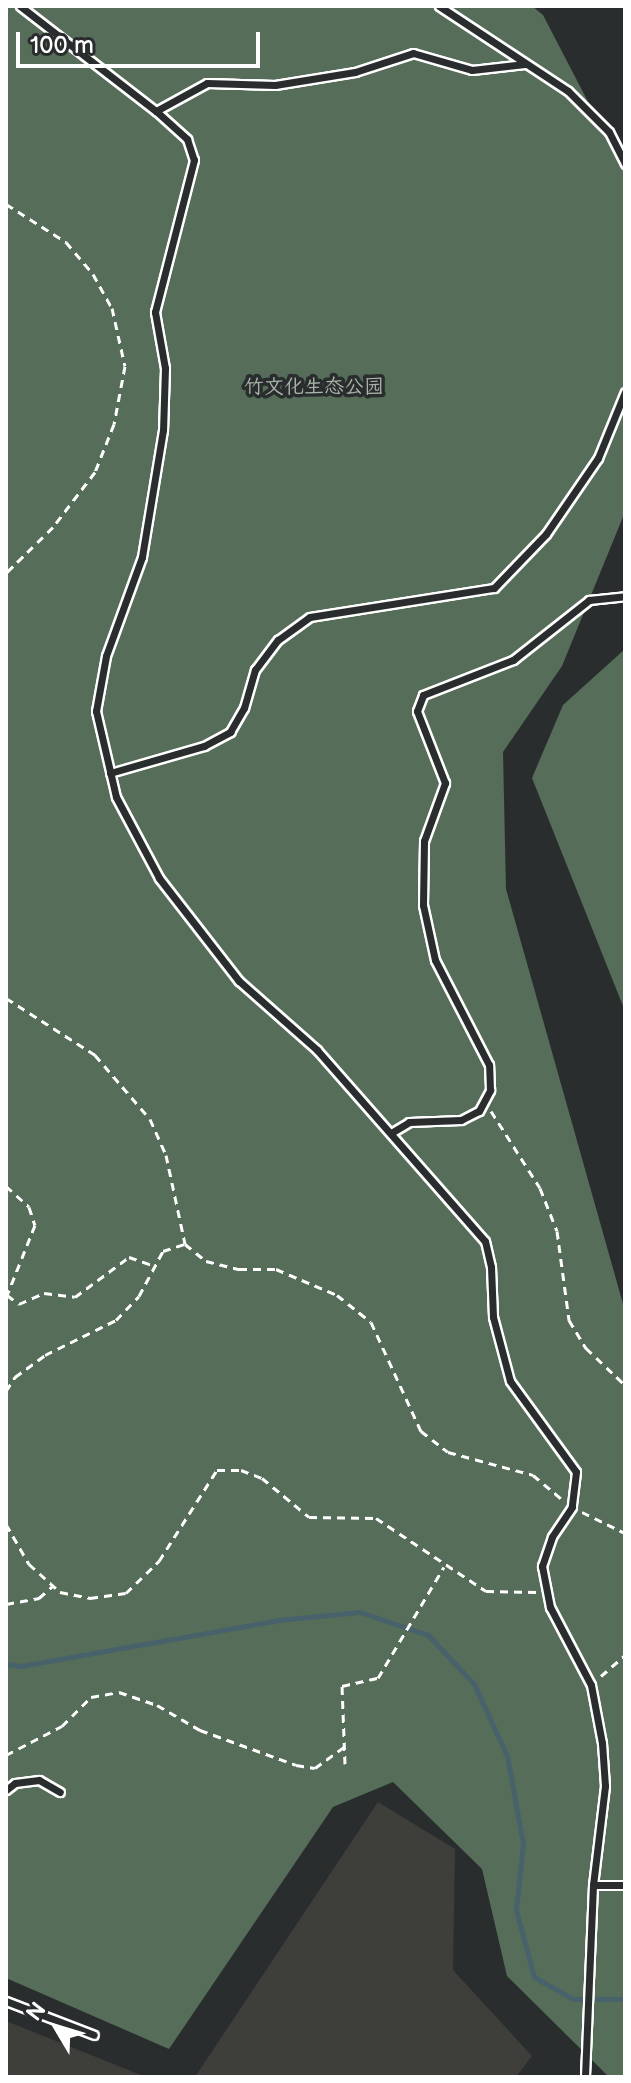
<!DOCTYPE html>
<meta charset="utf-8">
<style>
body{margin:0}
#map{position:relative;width:631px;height:2083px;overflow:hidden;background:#2a2d2e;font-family:"Balsamiq Sans","LXGW WenKai TC",sans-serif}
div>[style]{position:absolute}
.built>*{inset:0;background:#3e3e3a}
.green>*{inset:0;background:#566d59}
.stream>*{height:5px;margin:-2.5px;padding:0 2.5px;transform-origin:2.5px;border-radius:2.5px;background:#47626b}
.path>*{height:3px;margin-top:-1.5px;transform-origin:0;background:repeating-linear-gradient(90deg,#fff 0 8px,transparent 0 14px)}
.roads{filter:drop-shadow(2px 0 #fff) drop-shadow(-2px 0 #fff) drop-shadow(0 2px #fff) drop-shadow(0 -2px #fff)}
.lane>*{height:7px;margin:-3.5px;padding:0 3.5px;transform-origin:3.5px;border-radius:3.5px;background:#2a2d2e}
span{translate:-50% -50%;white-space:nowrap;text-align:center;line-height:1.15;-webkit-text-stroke:7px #2a2d2e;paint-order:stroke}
.park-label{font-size:20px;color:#aab6ac}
.frame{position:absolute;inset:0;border:8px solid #fff;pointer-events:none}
.north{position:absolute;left:16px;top:1987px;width:80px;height:80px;-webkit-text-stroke:6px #2a2d2e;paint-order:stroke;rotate:308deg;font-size:22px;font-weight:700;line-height:32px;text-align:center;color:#fff}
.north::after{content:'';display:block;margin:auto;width:28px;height:36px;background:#fff;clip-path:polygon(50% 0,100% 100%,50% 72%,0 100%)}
.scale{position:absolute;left:16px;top:32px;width:244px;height:36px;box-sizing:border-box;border:4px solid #fff;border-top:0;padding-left:10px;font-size:24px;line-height:28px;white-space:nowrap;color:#fff;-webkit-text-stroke:6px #2a2d2e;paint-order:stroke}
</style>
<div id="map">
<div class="built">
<div style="clip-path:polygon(378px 1802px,455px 1849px,453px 1970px,532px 2056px,516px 2077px,195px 2077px)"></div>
<div style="clip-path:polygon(6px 2021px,146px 2077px,6px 2077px)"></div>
</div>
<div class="green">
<div style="clip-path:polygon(6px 6px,532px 6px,543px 15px,625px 173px,625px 512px,562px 666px,503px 752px,506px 889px,625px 1311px,625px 2077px,609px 2077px,507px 1976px,482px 1869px,393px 1782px,333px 1807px,169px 2049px,6px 1978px)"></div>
<div style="clip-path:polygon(625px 649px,625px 1011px,532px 778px,563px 705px)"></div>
</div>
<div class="stream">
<div style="left:6px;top:1664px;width:15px;rotate:8deg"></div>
<div style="left:21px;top:1666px;width:261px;rotate:-10.1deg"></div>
<div style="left:278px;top:1620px;width:82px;rotate:-5.6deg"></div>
<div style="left:360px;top:1612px;width:72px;rotate:18.7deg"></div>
<div style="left:428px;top:1635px;width:67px;rotate:46.8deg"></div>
<div style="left:474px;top:1684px;width:79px;rotate:65.4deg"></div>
<div style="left:507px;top:1756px;width:89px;rotate:79.7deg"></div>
<div style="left:523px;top:1844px;width:66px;rotate:96.1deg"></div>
<div style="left:516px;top:1910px;width:69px;rotate:75deg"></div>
<div style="left:534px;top:1977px;width:45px;rotate:29.4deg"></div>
<div style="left:573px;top:1999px;width:52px"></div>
</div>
<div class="path">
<div style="left:6px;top:204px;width:71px;rotate:32.3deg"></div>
<div style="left:66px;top:242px;width:42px;rotate:49.8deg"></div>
<div style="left:93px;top:274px;width:39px;rotate:61deg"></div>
<div style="left:112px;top:308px;width:59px;rotate:77.4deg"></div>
<div style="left:125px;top:366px;width:59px;rotate:100.7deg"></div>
<div style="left:114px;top:424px;width:52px;rotate:111.6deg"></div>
<div style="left:95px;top:472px;width:69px;rotate:127.4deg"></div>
<div style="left:53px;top:527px;width:66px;rotate:135.6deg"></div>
<div style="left:6px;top:998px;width:106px;rotate:32.6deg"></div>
<div style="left:95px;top:1055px;width:84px;rotate:49.3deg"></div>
<div style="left:150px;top:1119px;width:39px;rotate:66deg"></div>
<div style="left:166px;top:1155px;width:91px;rotate:77.9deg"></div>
<div style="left:185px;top:1244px;width:27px;rotate:39deg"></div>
<div style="left:206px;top:1261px;width:34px;rotate:14deg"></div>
<div style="left:239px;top:1269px;width:37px"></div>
<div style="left:276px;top:1269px;width:66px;rotate:23.1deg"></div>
<div style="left:337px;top:1295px;width:43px;rotate:38.5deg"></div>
<div style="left:371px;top:1322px;width:120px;rotate:65.4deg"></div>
<div style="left:421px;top:1431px;width:34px;rotate:38deg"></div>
<div style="left:448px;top:1452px;width:88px;rotate:15.1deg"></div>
<div style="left:533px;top:1475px;width:38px;rotate:40deg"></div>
<div style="left:491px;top:1111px;width:91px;rotate:57.5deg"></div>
<div style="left:540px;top:1188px;width:46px;rotate:68.4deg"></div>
<div style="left:557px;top:1231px;width:90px;rotate:82.3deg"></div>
<div style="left:569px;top:1320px;width:33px;rotate:59deg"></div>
<div style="left:586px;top:1348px;width:54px;rotate:43.5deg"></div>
<div style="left:6px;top:1186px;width:31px;rotate:42deg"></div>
<div style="left:29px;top:1207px;width:19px;rotate:72deg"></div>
<div style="left:35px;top:1225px;width:79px;rotate:111.7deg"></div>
<div style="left:7px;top:1295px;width:15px;rotate:37deg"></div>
<div style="left:19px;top:1304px;width:27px;rotate:-24deg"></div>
<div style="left:44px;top:1293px;width:31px;rotate:7deg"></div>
<div style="left:75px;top:1297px;width:67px;rotate:-36.5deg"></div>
<div style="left:129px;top:1257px;width:24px;rotate:19deg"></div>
<div style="left:6px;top:1391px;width:17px;rotate:-57deg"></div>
<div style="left:15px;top:1377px;width:37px;rotate:-36deg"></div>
<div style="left:45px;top:1355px;width:79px;rotate:-26.2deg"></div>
<div style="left:116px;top:1320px;width:33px;rotate:-46deg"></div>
<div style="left:139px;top:1296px;width:51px;rotate:-61.9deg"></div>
<div style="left:163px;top:1251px;width:23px;rotate:-18deg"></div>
<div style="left:582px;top:1512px;width:48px;rotate:26deg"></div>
<div style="left:6px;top:1524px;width:46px;rotate:60.1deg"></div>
<div style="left:29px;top:1564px;width:42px;rotate:42.1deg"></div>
<div style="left:60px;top:1592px;width:31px;rotate:11deg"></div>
<div style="left:90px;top:1598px;width:36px;rotate:-8deg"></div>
<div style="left:126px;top:1593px;width:46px;rotate:-44.1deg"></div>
<div style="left:159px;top:1561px;width:108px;rotate:-57.5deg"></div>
<div style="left:217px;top:1470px;width:24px"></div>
<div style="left:241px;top:1470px;width:22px;rotate:21deg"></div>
<div style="left:262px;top:1478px;width:61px;rotate:39.7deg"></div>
<div style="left:309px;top:1517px;width:67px;rotate:0.9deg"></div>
<div style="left:376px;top:1518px;width:132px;rotate:33.6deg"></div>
<div style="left:486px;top:1591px;width:51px;rotate:1.1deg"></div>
<div style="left:6px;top:1604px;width:34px;rotate:-10deg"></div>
<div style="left:39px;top:1598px;width:18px;rotate:-41deg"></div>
<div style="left:601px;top:1676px;width:32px;rotate:-41deg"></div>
<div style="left:6px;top:1755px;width:63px;rotate:-27.4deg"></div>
<div style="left:62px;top:1726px;width:41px;rotate:-45deg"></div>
<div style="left:91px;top:1697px;width:28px;rotate:-10deg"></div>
<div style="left:119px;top:1692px;width:40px;rotate:18.9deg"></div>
<div style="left:157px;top:1705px;width:50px;rotate:30.2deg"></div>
<div style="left:200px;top:1730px;width:102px;rotate:20deg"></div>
<div style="left:296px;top:1765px;width:19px;rotate:9deg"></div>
<div style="left:315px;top:1768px;width:36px;rotate:-36deg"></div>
<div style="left:345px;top:1764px;width:78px;rotate:-92.2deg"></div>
<div style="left:342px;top:1686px;width:37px;rotate:-13deg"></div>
<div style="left:378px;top:1678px;width:129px;rotate:-59.3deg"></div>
</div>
<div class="roads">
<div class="lane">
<div style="left:20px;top:6px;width:172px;rotate:37.7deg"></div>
<div style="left:156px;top:111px;width:42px;rotate:42.1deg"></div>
<div style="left:187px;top:139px;width:22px;rotate:72deg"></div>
<div style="left:194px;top:160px;width:157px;rotate:104.4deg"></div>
<div style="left:155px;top:312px;width:57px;rotate:79.9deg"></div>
<div style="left:165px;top:368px;width:62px;rotate:91.8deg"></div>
<div style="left:163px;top:430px;width:129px;rotate:99.4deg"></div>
<div style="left:142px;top:557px;width:105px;rotate:110deg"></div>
<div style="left:106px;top:656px;width:56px;rotate:100.3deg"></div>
<div style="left:96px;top:711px;width:88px;rotate:76.9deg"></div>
<div style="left:116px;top:797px;width:92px;rotate:62deg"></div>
<div style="left:159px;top:878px;width:130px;rotate:52.2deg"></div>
<div style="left:239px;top:981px;width:104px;rotate:41.5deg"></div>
<div style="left:317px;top:1050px;width:254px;rotate:48.7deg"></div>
<div style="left:485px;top:1241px;width:27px;rotate:77deg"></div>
<div style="left:491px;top:1267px;width:50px;rotate:87.7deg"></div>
<div style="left:493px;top:1317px;width:66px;rotate:75.1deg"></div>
<div style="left:510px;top:1381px;width:112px;rotate:54deg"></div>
<div style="left:576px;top:1472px;width:35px;rotate:97deg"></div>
<div style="left:572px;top:1507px;width:36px;rotate:124deg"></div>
<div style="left:552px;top:1537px;width:31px;rotate:109deg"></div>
<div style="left:542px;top:1566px;width:42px;rotate:79deg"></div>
<div style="left:550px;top:1607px;width:88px;rotate:62.3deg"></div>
<div style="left:591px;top:1685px;width:59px;rotate:79.3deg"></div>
<div style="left:602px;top:1743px;width:43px;rotate:86deg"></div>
<div style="left:605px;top:1786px;width:100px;rotate:96.9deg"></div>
<div style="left:593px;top:1885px;width:192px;rotate:92.4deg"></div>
<div style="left:439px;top:6px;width:154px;rotate:33.4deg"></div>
<div style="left:568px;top:91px;width:58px;rotate:45deg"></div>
<div style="left:609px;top:132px;width:36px;rotate:63deg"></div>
<div style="left:156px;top:111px;width:58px;rotate:-28.8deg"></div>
<div style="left:207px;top:83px;width:68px;rotate:1.7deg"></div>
<div style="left:275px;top:85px;width:81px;rotate:-9.2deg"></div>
<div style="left:355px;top:72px;width:61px;rotate:-18.1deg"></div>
<div style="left:413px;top:53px;width:61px;rotate:16.1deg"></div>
<div style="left:472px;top:70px;width:53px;rotate:-6.5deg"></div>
<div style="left:110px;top:773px;width:98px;rotate:-16deg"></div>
<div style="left:204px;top:746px;width:30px;rotate:-28deg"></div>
<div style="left:230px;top:732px;width:28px;rotate:-60deg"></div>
<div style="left:244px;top:708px;width:40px;rotate:-74deg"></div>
<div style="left:255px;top:670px;width:38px;rotate:-53deg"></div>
<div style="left:278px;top:640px;width:39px;rotate:-36deg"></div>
<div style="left:310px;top:617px;width:186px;rotate:-9deg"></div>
<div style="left:494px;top:588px;width:75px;rotate:-46.1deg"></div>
<div style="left:546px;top:534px;width:92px;rotate:-55.6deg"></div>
<div style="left:598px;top:458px;width:71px;rotate:-67.8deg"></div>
<div style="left:391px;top:1133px;width:21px;rotate:-31deg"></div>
<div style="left:409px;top:1122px;width:52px;rotate:-2.2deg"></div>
<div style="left:461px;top:1120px;width:20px;rotate:-27deg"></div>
<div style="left:479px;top:1111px;width:24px;rotate:-62deg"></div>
<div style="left:490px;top:1090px;width:25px;rotate:-92deg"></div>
<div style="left:489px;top:1065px;width:118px;rotate:-117.2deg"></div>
<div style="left:435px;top:960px;width:56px;rotate:-102.3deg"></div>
<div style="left:423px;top:905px;width:64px;rotate:-89.1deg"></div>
<div style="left:424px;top:841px;width:62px;rotate:-70.1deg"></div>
<div style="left:445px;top:783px;width:77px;rotate:-111.3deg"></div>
<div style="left:417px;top:711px;width:17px;rotate:-69deg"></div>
<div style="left:423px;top:695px;width:97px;rotate:-21.3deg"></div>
<div style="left:513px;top:660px;width:97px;rotate:-38.3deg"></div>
<div style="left:589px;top:600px;width:36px;rotate:-6deg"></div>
<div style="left:6px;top:1790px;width:11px;rotate:-38deg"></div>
<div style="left:15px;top:1783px;width:24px;rotate:-7deg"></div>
<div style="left:39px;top:1780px;width:24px;rotate:30deg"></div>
<div style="left:593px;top:1885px;width:32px"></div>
<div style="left:6px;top:2001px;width:94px;rotate:21.1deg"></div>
</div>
</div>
<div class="park-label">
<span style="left:314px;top:387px">竹文化生态公园</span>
</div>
<div class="frame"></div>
<div class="north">N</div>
<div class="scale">100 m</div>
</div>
